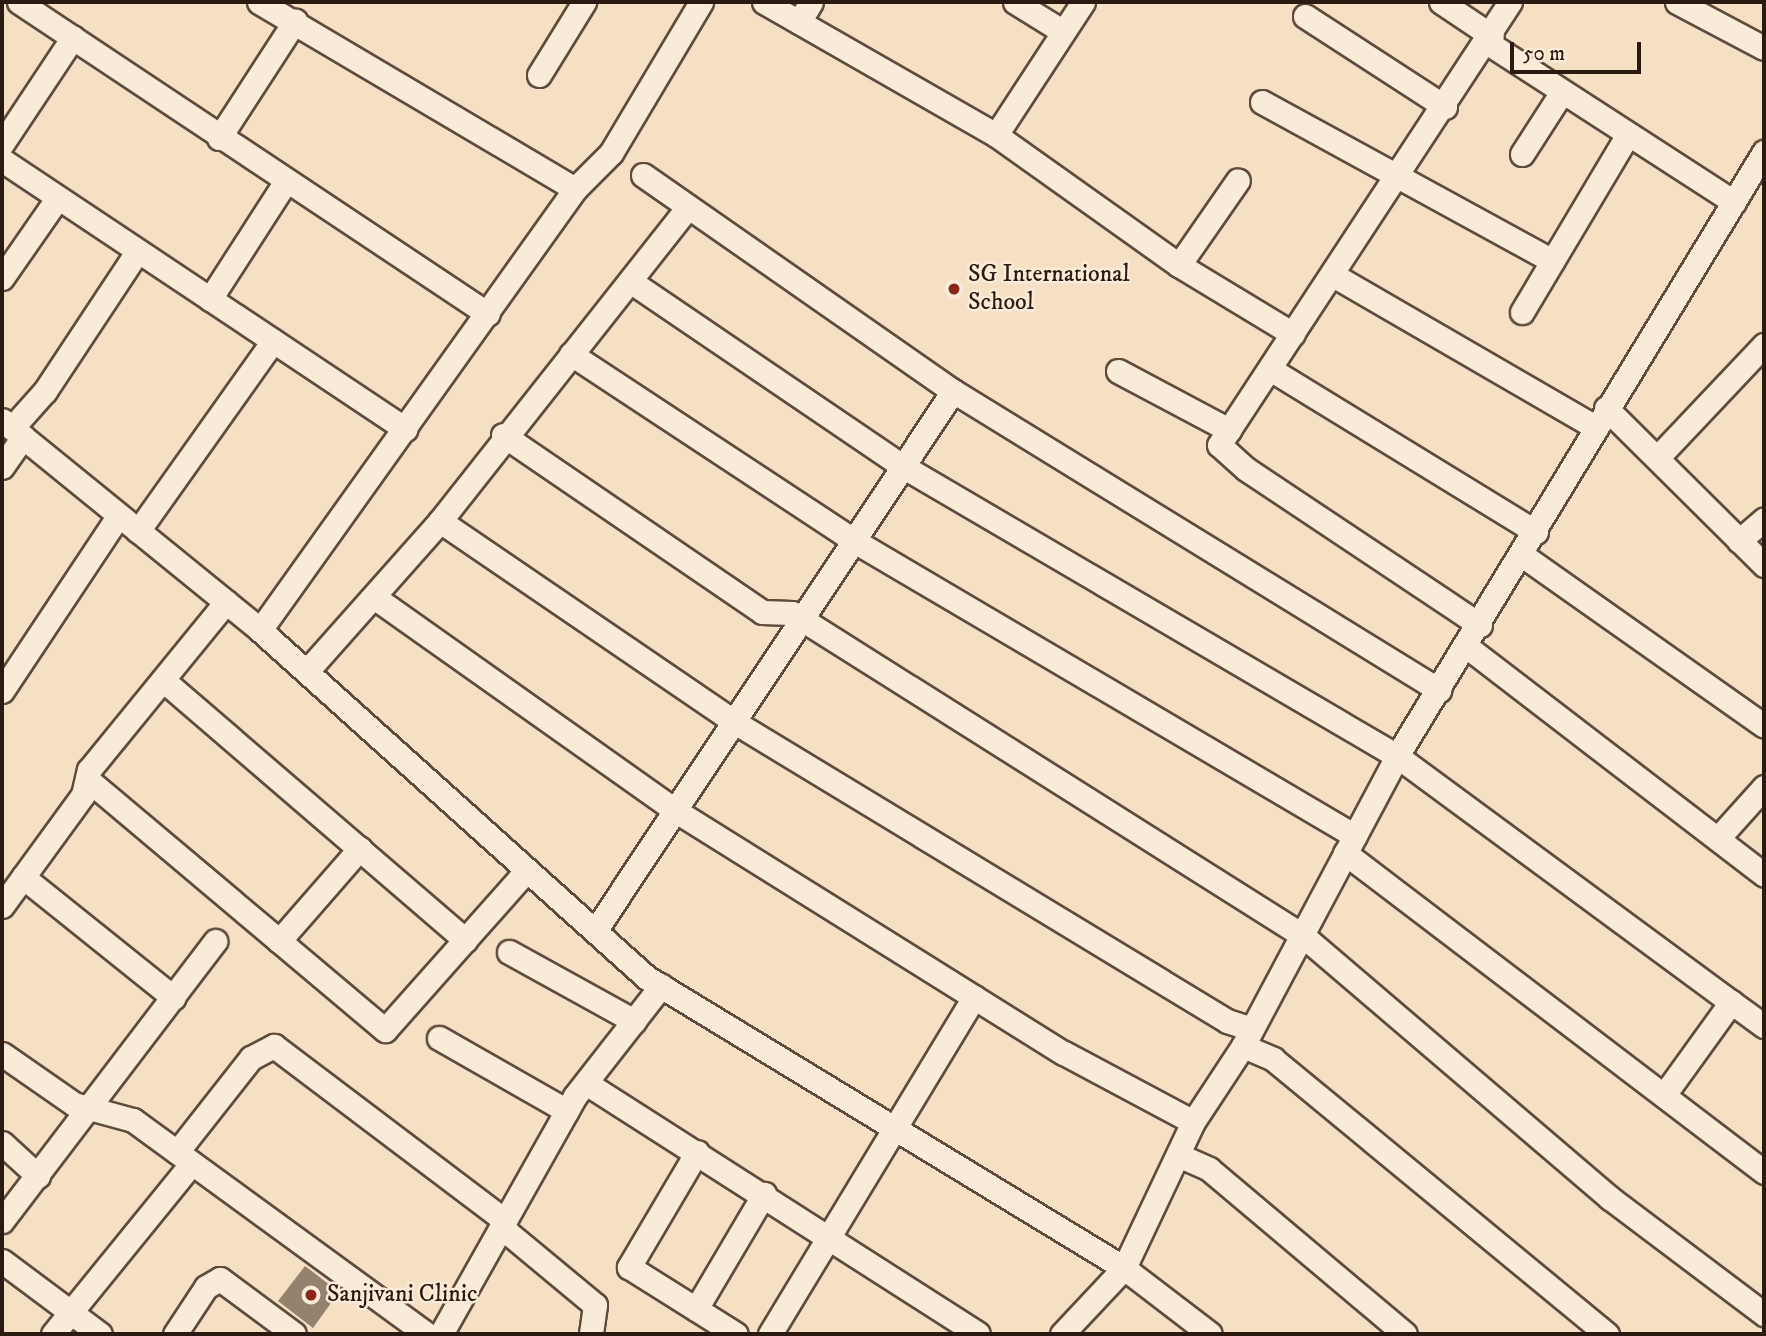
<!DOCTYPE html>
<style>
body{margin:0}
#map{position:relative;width:1766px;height:1336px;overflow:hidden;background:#f5e0c3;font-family:"IM FELL DW Pica",serif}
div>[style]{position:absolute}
.building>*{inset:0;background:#94816e}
.roads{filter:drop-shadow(2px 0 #5e4c3e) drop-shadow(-2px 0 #5e4c3e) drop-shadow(0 2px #5e4c3e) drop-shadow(0 -2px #5e4c3e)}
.minor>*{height:23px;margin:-11.5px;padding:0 11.5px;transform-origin:11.5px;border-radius:11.5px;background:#f8ebd8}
.dots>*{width:19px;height:19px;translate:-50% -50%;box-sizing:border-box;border:4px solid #f8ebd8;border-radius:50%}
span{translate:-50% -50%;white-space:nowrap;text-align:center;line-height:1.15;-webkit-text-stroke:5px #f8ebd8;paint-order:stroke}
.poi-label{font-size:24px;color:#2b1a11}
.left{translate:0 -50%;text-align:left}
.frame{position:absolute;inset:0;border:4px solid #2b1a11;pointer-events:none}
.scale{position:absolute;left:1510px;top:42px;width:131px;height:32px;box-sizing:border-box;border:4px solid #2b1a11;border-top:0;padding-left:9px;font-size:21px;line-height:24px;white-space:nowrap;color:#2b1a11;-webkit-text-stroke:5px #f8ebd8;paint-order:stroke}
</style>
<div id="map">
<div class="building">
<div style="clip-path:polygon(305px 1266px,339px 1292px,313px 1328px,278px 1301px)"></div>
</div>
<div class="roads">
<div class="minor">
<div style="left:19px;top:2px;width:563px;rotate:33.63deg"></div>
<div style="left:259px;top:2px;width:367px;rotate:30.6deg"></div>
<div style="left:764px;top:2px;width:267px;rotate:29.8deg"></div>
<div style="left:996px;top:135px;width:224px;rotate:35.4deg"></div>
<div style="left:1179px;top:265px;width:133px;rotate:31.2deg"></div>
<div style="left:1015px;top:2px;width:55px;rotate:31.7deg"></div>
<div style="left:1441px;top:2px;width:61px;rotate:33.7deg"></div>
<div style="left:1677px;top:2px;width:98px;rotate:27.9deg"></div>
<div style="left:1305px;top:16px;width:167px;rotate:33deg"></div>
<div style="left:799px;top:22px;width:23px;rotate:-59deg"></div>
<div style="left:1488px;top:43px;width:293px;rotate:32.9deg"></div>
<div style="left:539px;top:75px;width:86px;rotate:-58.3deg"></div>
<div style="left:1262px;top:102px;width:331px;rotate:28.7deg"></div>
<div style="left:996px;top:135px;width:159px;rotate:-56.8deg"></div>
<div style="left:219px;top:138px;width:140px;rotate:-57deg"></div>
<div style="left:2px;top:144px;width:128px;rotate:-56.4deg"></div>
<div style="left:1522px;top:154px;width:74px;rotate:-57.2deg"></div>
<div style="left:2px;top:160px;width:485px;rotate:33.7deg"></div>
<div style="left:643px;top:175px;width:378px;rotate:34.9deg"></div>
<div style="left:953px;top:391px;width:571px;rotate:31.6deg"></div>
<div style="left:1179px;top:265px;width:103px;rotate:-55.2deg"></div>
<div style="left:1333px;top:275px;width:303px;rotate:30.1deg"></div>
<div style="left:2px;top:278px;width:96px;rotate:-55.2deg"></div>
<div style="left:630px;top:281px;width:331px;rotate:34.2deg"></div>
<div style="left:904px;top:467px;width:571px;rotate:30.38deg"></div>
<div style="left:1397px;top:756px;width:415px;rotate:36.4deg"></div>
<div style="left:210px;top:299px;width:140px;rotate:-57.2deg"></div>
<div style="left:1522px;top:312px;width:207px;rotate:-59.2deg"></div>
<div style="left:571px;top:354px;width:341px;rotate:33.4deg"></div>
<div style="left:856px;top:542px;width:579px;rotate:30.51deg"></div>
<div style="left:1270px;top:369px;width:312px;rotate:31.5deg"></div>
<div style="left:1118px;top:371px;width:126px;rotate:28deg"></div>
<div style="left:1606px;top:408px;width:223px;rotate:44.8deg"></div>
<div style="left:2px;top:420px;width:333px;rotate:39.1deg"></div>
<div style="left:260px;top:630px;width:519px;rotate:41.95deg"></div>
<div style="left:646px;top:977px;width:560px;rotate:31.33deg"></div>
<div style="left:1124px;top:1268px;width:108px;rotate:37.5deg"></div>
<div style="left:12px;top:428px;width:50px;rotate:-48.3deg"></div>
<div style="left:45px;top:391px;width:167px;rotate:-56.5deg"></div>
<div style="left:503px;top:435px;width:314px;rotate:34.3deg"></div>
<div style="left:762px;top:612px;width:30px;rotate:2deg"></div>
<div style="left:792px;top:613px;width:603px;rotate:32.27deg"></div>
<div style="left:1302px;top:935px;width:405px;rotate:40.5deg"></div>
<div style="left:1610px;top:1198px;width:193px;rotate:37deg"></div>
<div style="left:1657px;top:458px;width:156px;rotate:-46.6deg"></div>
<div style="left:2px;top:467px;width:37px;rotate:-55deg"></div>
<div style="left:440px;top:521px;width:358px;rotate:34.3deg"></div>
<div style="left:736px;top:723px;width:574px;rotate:31.25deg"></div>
<div style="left:1227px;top:1021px;width:26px;rotate:18deg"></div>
<div style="left:138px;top:531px;width:233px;rotate:-54.6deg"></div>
<div style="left:1739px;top:541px;width:33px;rotate:-41deg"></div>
<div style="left:1522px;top:555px;width:296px;rotate:35.2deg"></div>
<div style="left:374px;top:597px;width:370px;rotate:35.3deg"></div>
<div style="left:676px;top:811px;width:457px;rotate:32deg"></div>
<div style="left:1064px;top:1053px;width:146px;rotate:28.1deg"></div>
<div style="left:1480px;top:625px;width:281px;rotate:-146.3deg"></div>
<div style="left:1246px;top:469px;width:36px;rotate:-138deg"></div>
<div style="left:1219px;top:445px;width:530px;rotate:-56.7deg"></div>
<div style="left:260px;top:630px;width:542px;rotate:-54.46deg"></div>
<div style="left:575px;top:189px;width:51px;rotate:-45deg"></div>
<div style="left:611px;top:153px;width:176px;rotate:-59.2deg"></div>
<div style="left:1466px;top:646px;width:376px;rotate:37.5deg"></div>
<div style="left:307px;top:671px;width:200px;rotate:-48.4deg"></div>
<div style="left:440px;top:521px;width:399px;rotate:-51.7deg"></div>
<div style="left:163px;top:680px;width:399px;rotate:40.7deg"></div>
<div style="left:2px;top:691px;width:211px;rotate:-56.4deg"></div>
<div style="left:87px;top:779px;width:390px;rotate:40.1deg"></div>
<div style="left:385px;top:1030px;width:214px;rotate:-48.4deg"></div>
<div style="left:1720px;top:836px;width:66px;rotate:-48.1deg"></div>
<div style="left:1345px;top:853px;width:527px;rotate:37.28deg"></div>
<div style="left:23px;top:877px;width:193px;rotate:38.7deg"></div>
<div style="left:2px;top:906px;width:137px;rotate:-53.9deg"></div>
<div style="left:83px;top:795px;width:26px;rotate:-77deg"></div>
<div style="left:89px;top:770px;width:217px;rotate:-50.8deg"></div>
<div style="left:595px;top:931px;width:648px;rotate:-56.46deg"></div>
<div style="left:279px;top:941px;width:123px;rotate:-48.9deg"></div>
<div style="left:509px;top:952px;width:143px;rotate:28.9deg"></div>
<div style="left:439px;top:1038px;width:147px;rotate:29.7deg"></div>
<div style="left:1243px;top:1046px;width:33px;rotate:23deg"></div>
<div style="left:1273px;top:1059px;width:433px;rotate:39.5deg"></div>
<div style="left:2px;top:1054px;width:88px;rotate:34.8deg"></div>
<div style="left:74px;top:1104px;width:61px;rotate:15.2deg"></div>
<div style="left:133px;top:1120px;width:363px;rotate:36.1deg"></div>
<div style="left:586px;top:1083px;width:465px;rotate:32.6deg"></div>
<div style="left:1664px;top:1095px;width:115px;rotate:-54.2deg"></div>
<div style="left:1731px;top:1002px;width:41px;rotate:36deg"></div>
<div style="left:2px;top:1143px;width:49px;rotate:42.5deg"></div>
<div style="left:177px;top:1152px;width:120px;rotate:-51.8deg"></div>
<div style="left:251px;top:1058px;width:26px;rotate:-28deg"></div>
<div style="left:274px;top:1046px;width:290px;rotate:37.1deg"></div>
<div style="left:697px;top:1152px;width:134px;rotate:120.6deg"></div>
<div style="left:629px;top:1267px;width:126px;rotate:32.1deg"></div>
<div style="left:1178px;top:1155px;width:34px;rotate:24deg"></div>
<div style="left:1209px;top:1169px;width:256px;rotate:40.1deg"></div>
<div style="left:2px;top:1221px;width:352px;rotate:-52.7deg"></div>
<div style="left:501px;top:1227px;width:122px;rotate:39.7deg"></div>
<div style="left:595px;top:1305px;width:29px;rotate:98deg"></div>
<div style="left:2px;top:1261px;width:122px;rotate:36.7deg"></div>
<div style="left:696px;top:1309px;width:134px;rotate:-59.4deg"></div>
<div style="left:53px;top:1334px;width:220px;rotate:-50.9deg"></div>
<div style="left:175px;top:1334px;width:56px;rotate:-56.6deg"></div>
<div style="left:206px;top:1287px;width:16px;rotate:-30deg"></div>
<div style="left:220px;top:1279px;width:92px;rotate:36.6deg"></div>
<div style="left:441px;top:1334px;width:273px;rotate:-60.6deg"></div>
<div style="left:575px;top:1096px;width:140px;rotate:-52deg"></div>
<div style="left:770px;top:1334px;width:394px;rotate:-58.8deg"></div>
<div style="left:1062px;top:1334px;width:91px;rotate:-46.8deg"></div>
<div style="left:1124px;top:1268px;width:161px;rotate:-64.7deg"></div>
<div style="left:1193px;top:1122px;width:91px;rotate:-56.7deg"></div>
<div style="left:1243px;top:1046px;width:328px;rotate:-62deg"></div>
<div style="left:1397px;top:756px;width:707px;rotate:-58.72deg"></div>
</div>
</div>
<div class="dots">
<div style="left:954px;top:289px;background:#8f2418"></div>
<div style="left:311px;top:1295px;background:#8f2418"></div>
</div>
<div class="poi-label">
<span class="left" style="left:968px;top:289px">SG International<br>School</span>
<span class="left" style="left:327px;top:1295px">Sanjivani Clinic</span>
</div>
<div class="frame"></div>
<div class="scale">50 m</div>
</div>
